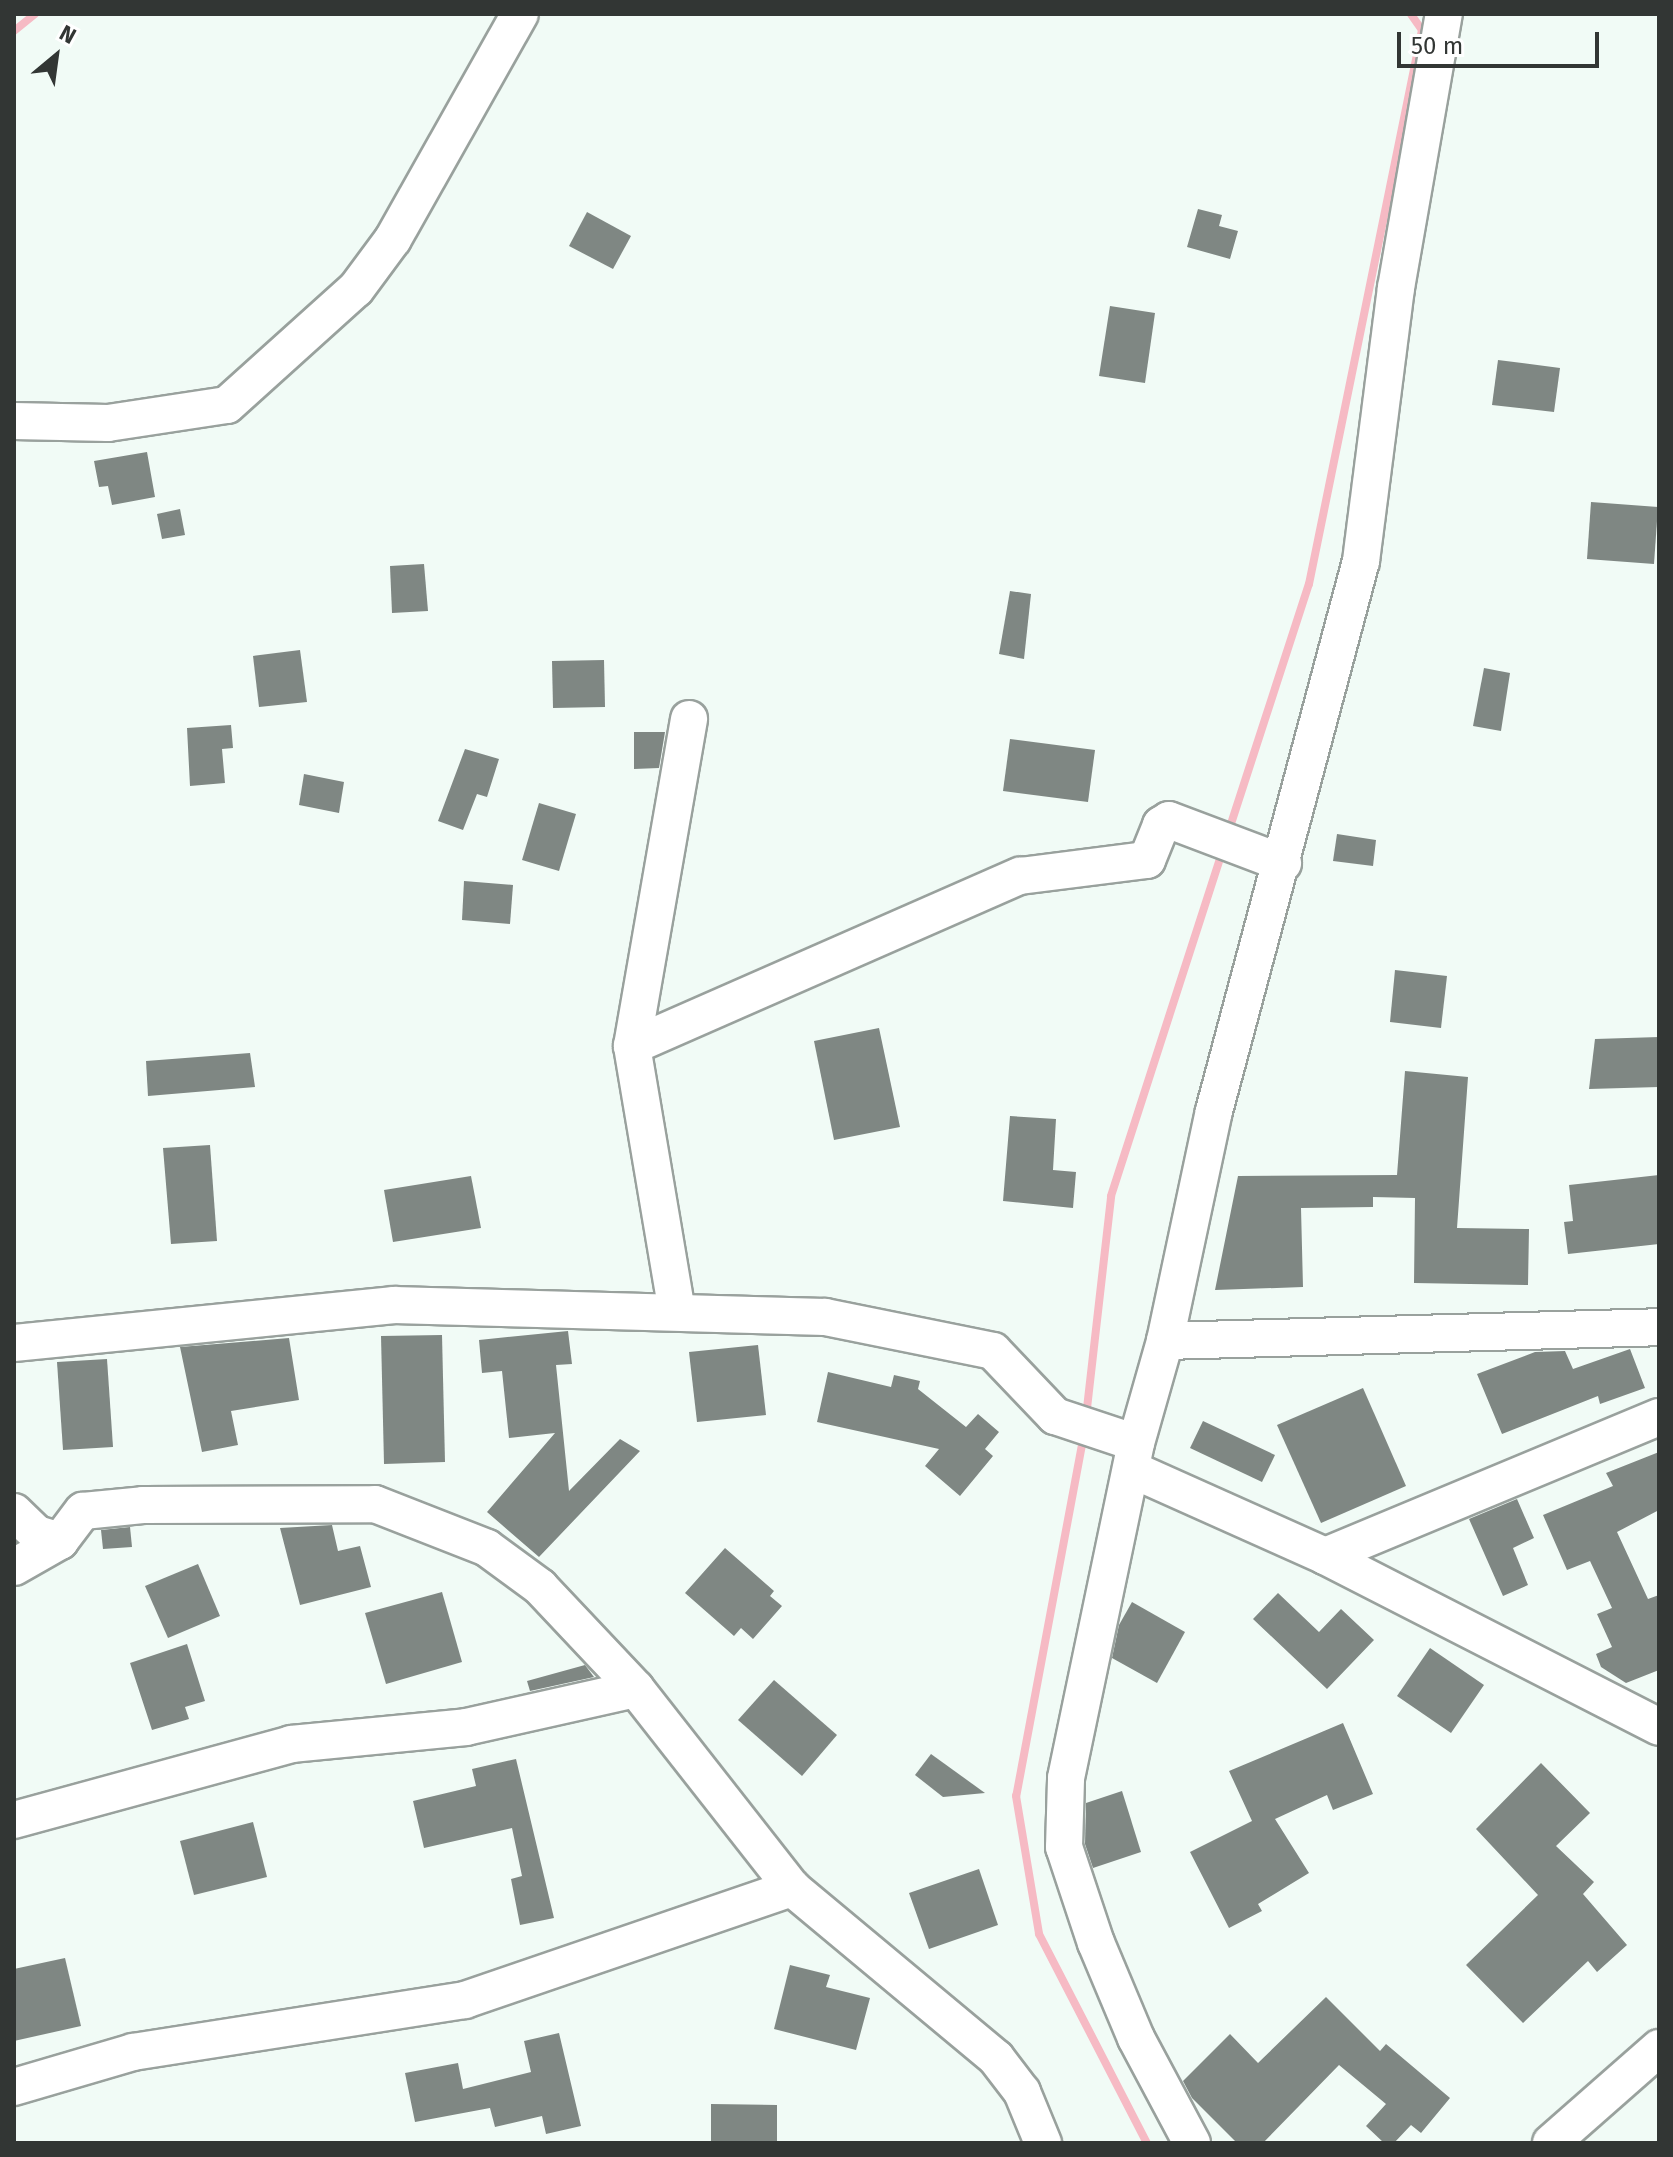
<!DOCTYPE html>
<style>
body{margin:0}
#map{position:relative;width:1673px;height:2157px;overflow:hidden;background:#f1fbf6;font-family:"Fira Sans",sans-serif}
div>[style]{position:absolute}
.stream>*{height:8px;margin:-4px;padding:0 4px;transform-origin:4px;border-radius:4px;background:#f6bac4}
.building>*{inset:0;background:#7f8783}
.roads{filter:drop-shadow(2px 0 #99a19d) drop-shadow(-2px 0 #99a19d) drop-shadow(0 2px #99a19d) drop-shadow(0 -2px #99a19d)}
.minor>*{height:36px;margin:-18px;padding:0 18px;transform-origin:18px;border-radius:18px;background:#fff}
span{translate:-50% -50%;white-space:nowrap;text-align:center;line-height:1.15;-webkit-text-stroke:6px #fff;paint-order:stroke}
.frame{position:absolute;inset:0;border:16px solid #323634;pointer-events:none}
.north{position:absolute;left:16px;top:16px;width:80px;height:80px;-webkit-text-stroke:6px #fff;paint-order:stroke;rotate:29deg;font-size:22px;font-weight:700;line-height:32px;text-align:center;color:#323634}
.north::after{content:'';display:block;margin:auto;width:28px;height:36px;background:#323634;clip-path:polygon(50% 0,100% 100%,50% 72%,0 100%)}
.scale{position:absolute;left:1397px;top:32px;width:202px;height:36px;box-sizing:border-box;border:4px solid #323634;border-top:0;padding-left:10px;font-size:24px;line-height:28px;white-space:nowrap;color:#323634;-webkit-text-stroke:6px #fff;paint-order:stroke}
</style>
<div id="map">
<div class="stream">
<div style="left:14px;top:31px;width:27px;rotate:-39deg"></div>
<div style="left:1228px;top:833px;width:262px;rotate:-72deg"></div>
<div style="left:1309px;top:584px;width:565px;rotate:-78.47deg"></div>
<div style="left:1422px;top:30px;width:19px;rotate:-125deg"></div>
<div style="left:1086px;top:1417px;width:222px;rotate:-83.5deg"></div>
<div style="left:1111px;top:1196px;width:364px;rotate:-72.1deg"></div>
<div style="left:1084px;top:1434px;width:368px;rotate:100.6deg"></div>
<div style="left:1016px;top:1796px;width:140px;rotate:80.5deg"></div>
<div style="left:1039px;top:1934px;width:235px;rotate:62.7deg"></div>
</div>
<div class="building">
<div style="clip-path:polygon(1198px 209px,1222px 215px,1219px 226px,1238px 231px,1230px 259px,1187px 247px)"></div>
<div style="clip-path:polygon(587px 212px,631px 236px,613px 269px,569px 246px)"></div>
<div style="clip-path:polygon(1110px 306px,1155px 313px,1145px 383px,1099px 376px)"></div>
<div style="clip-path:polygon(1498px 360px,1560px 368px,1554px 412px,1492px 405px)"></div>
<div style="clip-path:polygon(147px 452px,155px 497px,112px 505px,108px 486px,99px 487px,94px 461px)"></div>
<div style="clip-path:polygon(1591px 502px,1658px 507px,1654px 564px,1587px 559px)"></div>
<div style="clip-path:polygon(180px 509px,185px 535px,162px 539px,157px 514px)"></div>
<div style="clip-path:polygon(424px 564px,428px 611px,392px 613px,390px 566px)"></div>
<div style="clip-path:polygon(1010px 591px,1031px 594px,1024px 659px,999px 654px)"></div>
<div style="clip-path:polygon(300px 650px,307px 702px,259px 707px,253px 656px)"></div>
<div style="clip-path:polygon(604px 660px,605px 707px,553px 708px,552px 661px)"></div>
<div style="clip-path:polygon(1484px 668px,1510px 673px,1501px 731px,1473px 726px)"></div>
<div style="clip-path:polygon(231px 725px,233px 748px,222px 749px,225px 783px,190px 786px,187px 728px)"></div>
<div style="clip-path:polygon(634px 732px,665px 732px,659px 768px,634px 769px)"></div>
<div style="clip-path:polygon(1010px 739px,1095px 750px,1088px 802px,1003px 791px)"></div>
<div style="clip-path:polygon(465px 749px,499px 759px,487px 797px,477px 794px,463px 830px,438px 821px)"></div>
<div style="clip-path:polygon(304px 774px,344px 782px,339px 813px,299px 805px)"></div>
<div style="clip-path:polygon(539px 803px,576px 814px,559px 871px,522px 860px)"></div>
<div style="clip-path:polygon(1337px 834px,1376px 840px,1373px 866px,1333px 861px)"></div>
<div style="clip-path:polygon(464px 881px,513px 885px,510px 924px,462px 920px)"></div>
<div style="clip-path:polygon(1395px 970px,1447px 976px,1441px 1028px,1390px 1022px)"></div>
<div style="clip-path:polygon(879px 1028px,900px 1127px,834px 1140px,814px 1041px)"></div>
<div style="clip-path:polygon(1659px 1037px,1659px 1087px,1589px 1089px,1595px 1039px)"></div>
<div style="clip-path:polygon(250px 1053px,255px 1087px,148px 1096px,146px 1061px)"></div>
<div style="clip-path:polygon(1405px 1071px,1468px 1077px,1457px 1228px,1529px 1229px,1528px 1285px,1414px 1283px,1415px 1198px,1373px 1197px,1373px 1207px,1301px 1208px,1303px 1287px,1215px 1290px,1238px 1176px,1397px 1175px)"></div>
<div style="clip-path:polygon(1010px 1116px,1056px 1119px,1053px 1170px,1076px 1172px,1073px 1208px,1003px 1201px)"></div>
<div style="clip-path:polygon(210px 1145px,217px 1241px,171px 1244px,163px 1148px)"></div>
<div style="clip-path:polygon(1659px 1175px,1659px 1244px,1568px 1254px,1564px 1222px,1573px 1221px,1569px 1185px)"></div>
<div style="clip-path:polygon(471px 1176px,481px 1228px,393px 1242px,384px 1190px)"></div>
<div style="clip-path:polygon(568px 1331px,572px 1364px,556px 1365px,569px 1491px,620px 1439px,640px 1451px,539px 1557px,487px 1512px,555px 1433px,509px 1438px,502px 1371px,482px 1373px,479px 1340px)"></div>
<div style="clip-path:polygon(442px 1335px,445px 1462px,384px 1464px,381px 1336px)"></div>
<div style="clip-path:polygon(289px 1338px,299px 1400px,231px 1411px,238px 1445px,202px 1452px,180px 1347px)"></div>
<div style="clip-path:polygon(758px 1345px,766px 1415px,697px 1422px,689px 1352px)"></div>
<div style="clip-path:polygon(1630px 1349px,1645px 1388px,1600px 1404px,1598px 1396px,1502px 1434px,1477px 1374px,1535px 1352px,1565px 1351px,1573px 1369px)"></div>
<div style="clip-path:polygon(107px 1359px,113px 1447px,63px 1450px,57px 1362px)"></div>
<div style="clip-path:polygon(828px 1372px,891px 1387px,894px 1375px,920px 1381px,918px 1389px,966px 1427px,978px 1414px,999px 1432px,985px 1449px,993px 1456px,960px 1496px,925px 1466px,939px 1449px,817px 1422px)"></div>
<div style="clip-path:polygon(1363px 1388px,1406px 1486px,1321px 1523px,1277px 1425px)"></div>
<div style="clip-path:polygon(1203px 1421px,1275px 1455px,1262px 1482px,1190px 1448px)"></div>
<div style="clip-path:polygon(1659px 1452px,1659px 1510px,1617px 1532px,1648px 1599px,1659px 1595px,1659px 1670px,1626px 1683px,1601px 1667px,1596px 1654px,1612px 1647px,1597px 1614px,1612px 1608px,1590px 1561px,1567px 1570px,1543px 1515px,1613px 1486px,1606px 1473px)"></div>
<div style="clip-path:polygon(1517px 1499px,1534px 1538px,1513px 1548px,1528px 1585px,1503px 1596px,1469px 1519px)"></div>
<div style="clip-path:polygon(332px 1525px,338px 1551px,360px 1546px,371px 1587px,300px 1605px,280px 1528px)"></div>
<div style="clip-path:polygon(130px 1527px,132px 1547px,103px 1549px,101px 1530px)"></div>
<div style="clip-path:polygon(725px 1548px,774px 1591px,770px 1596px,782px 1606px,753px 1639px,741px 1628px,734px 1636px,685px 1593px)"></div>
<div style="clip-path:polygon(198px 1564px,220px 1616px,168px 1638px,145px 1586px)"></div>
<div style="clip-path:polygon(442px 1592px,462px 1662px,386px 1684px,365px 1613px)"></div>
<div style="clip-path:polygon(1278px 1593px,1319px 1632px,1341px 1609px,1374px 1640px,1327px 1689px,1253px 1619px)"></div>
<div style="clip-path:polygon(1132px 1602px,1185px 1632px,1157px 1683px,1112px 1658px,1119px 1625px)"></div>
<div style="clip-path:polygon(187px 1644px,205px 1701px,185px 1707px,189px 1719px,152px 1730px,130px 1663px)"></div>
<div style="clip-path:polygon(1430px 1648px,1484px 1685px,1451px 1733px,1397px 1696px)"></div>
<div style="clip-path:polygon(585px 1665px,594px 1677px,530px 1691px,527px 1681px)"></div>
<div style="clip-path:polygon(774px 1680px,837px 1735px,802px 1776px,738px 1720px)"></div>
<div style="clip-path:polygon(1343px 1723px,1373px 1794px,1333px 1810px,1327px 1795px,1275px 1819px,1309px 1873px,1258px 1904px,1262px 1911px,1229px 1928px,1190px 1852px,1252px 1821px,1229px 1771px)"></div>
<div style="clip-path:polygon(931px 1754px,985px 1793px,943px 1797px,915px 1775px)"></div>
<div style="clip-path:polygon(516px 1759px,554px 1918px,520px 1925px,511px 1879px,522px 1876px,512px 1828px,424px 1848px,413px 1801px,476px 1786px,472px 1769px)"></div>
<div style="clip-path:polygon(1541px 1763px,1590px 1813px,1556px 1846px,1594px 1882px,1583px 1894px,1627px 1945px,1597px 1972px,1588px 1961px,1523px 2023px,1466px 1965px,1538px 1895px,1476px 1829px)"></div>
<div style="clip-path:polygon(1122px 1791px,1141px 1852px,1093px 1868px,1085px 1844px,1086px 1803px)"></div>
<div style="clip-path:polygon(253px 1822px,267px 1877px,194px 1895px,180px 1841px)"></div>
<div style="clip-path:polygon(979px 1869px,998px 1925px,929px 1949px,909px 1893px)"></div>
<div style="clip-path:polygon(65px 1958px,81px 2026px,14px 2041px,14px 1969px)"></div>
<div style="clip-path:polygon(790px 1965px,830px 1975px,826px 1987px,870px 1998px,856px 2050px,774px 2029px)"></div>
<div style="clip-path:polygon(1326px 1997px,1380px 2051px,1386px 2044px,1450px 2098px,1421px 2133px,1411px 2125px,1394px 2143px,1384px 2143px,1366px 2126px,1386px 2104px,1339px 2065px,1263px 2143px,1237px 2143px,1192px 2098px,1183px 2081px,1230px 2034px,1258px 2063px)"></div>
<div style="clip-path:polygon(559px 2033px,581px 2126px,546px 2134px,542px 2116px,495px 2127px,490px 2108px,415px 2122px,405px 2073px,458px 2063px,463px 2089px,531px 2072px,524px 2041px)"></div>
<div style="clip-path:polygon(711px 2104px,777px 2105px,777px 2143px,711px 2143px)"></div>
</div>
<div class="roads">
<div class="minor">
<div style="left:14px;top:421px;width:94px;rotate:1.2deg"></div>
<div style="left:108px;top:423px;width:120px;rotate:-8.6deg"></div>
<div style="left:227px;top:405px;width:173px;rotate:-42deg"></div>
<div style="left:356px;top:289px;width:62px;rotate:-53.5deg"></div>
<div style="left:393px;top:239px;width:258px;rotate:-60.6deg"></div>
<div style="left:632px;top:1046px;width:332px;rotate:-80.1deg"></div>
<div style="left:677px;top:1312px;width:270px;rotate:-99.6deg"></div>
<div style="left:632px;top:1046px;width:424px;rotate:-23.7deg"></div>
<div style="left:1020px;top:876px;width:128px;rotate:-7.2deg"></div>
<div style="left:1147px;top:860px;width:38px;rotate:-68deg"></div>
<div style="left:1161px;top:825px;width:9px;rotate:-32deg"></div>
<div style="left:1169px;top:820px;width:122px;rotate:20.7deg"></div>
<div style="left:1165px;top:1341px;width:494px;rotate:-1.6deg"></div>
<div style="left:14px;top:1343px;width:382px;rotate:-5.7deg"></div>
<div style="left:394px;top:1305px;width:431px;rotate:1.6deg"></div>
<div style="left:825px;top:1317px;width:171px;rotate:11.4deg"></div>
<div style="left:993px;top:1351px;width:90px;rotate:46.4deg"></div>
<div style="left:1055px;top:1416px;width:85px;rotate:18.4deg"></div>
<div style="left:1133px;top:1470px;width:210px;rotate:24.1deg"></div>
<div style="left:1325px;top:1556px;width:375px;rotate:27.1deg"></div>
<div style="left:14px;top:1512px;width:32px;rotate:44deg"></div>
<div style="left:37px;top:1534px;width:24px;rotate:17deg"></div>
<div style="left:60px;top:1541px;width:38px;rotate:-53deg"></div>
<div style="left:83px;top:1511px;width:60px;rotate:-5.7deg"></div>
<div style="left:143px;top:1505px;width:232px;rotate:-0.2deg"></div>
<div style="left:375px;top:1504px;width:120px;rotate:21.4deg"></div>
<div style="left:487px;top:1548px;width:66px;rotate:36.3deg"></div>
<div style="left:540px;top:1587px;width:140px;rotate:46.7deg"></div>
<div style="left:636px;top:1689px;width:253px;rotate:51.9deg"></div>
<div style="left:792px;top:1888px;width:266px;rotate:39.8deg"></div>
<div style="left:996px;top:2058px;width:43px;rotate:52.6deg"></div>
<div style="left:1022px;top:2092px;width:55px;rotate:67.6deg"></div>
<div style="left:1325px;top:1556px;width:362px;rotate:-22.6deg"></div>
<div style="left:14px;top:1567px;width:53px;rotate:-29.5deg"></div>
<div style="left:14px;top:1820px;width:287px;rotate:-15.3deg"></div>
<div style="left:291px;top:1744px;width:176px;rotate:-5.5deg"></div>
<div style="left:466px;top:1727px;width:174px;rotate:-12.6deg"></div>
<div style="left:14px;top:2087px;width:124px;rotate:-16.4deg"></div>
<div style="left:133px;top:2052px;width:336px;rotate:-8.9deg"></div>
<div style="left:465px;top:2000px;width:346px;rotate:-18.9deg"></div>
<div style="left:1192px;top:2143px;width:119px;rotate:-118.1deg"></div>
<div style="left:1136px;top:2038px;width:103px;rotate:-112.8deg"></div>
<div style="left:1096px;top:1943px;width:101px;rotate:-108.4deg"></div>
<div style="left:1064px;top:1847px;width:69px;rotate:-88.3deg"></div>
<div style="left:1066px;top:1778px;width:342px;rotate:-78.2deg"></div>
<div style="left:1136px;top:1443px;width:106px;rotate:-74.1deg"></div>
<div style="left:1165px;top:1341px;width:235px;rotate:-78deg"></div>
<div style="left:1214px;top:1111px;width:569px;rotate:-75.04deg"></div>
<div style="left:1361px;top:561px;width:275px;rotate:-82.7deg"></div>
<div style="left:1396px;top:288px;width:278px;rotate:-80.1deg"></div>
<div style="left:1551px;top:2143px;width:144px;rotate:-41.3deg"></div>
</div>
</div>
<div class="frame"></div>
<div class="north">N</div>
<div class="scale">50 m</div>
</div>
